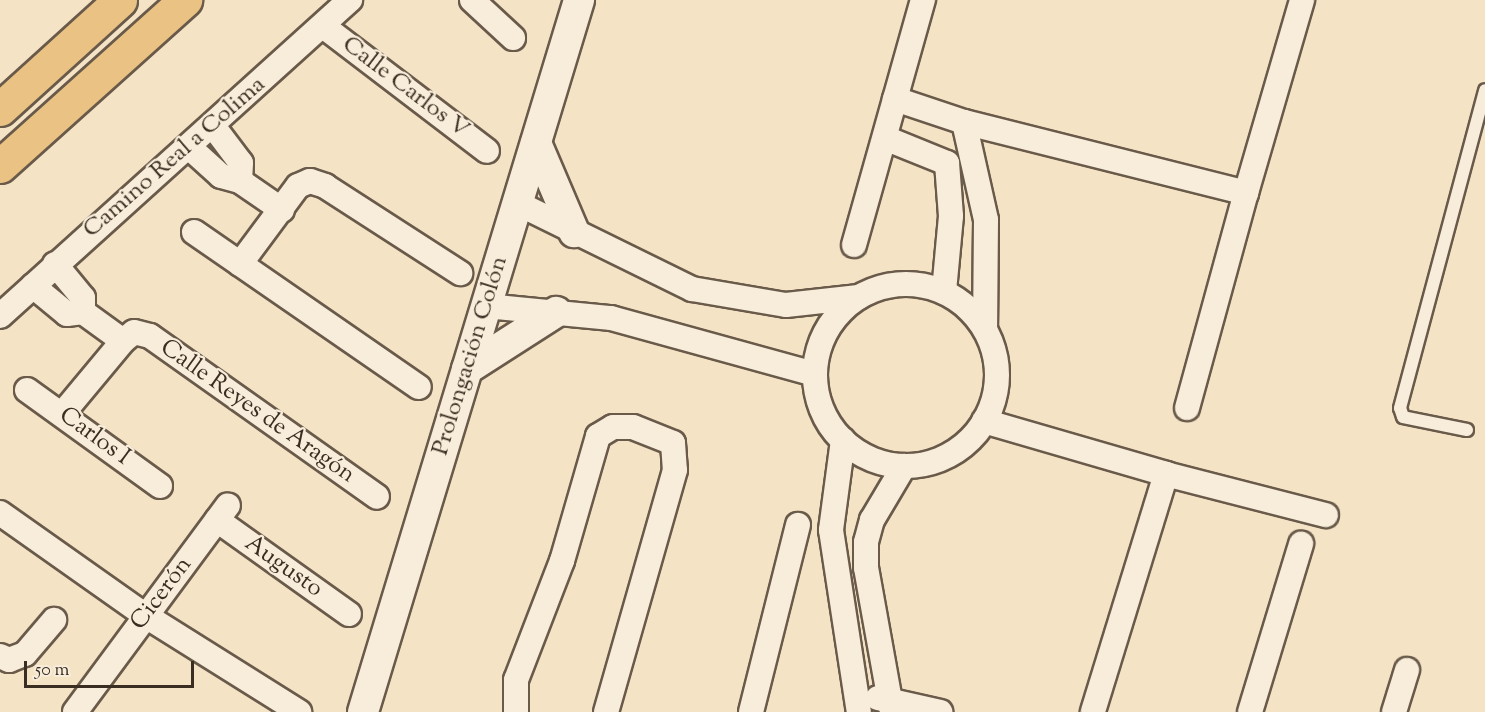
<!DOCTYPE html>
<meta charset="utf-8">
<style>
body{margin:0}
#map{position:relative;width:1485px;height:712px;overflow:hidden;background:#f5e3c6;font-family:"Sorts Mill Goudy",serif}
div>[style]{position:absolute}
.roads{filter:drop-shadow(2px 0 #695a4a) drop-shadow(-2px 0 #695a4a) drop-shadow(0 2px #695a4a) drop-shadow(0 -2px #695a4a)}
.service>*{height:12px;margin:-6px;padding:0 6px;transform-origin:6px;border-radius:6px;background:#f8edda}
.minor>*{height:24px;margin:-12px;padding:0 12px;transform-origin:12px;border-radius:12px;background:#f8edda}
.minor>.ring{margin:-12px;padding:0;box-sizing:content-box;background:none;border:24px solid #f8edda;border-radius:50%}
.tertiary>*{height:30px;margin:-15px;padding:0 15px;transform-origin:15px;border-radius:15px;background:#f8edda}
.primary>*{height:33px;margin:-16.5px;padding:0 16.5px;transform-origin:16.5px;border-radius:16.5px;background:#eac283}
span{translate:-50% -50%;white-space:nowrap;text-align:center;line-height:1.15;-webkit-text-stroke:4.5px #f8edda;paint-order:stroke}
.street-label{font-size:24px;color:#3a2d21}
.scale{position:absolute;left:24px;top:661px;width:170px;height:27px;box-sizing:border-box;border:3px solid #3a2d21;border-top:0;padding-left:8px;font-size:18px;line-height:21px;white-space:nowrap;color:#3a2d21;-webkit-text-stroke:4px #f8edda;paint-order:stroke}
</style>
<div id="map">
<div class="roads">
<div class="service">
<div style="left:1467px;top:430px;width:65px;rotate:-168.5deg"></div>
<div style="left:1403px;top:417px;width:9px;rotate:-108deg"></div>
<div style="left:1400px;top:408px;width:329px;rotate:-75deg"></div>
</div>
<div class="minor">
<div style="left:472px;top:0;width:56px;rotate:42.8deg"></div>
<div style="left:323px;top:26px;width:206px;rotate:37.3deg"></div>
<div style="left:895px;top:99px;width:73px;rotate:18.4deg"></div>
<div style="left:964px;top:122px;width:291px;rotate:14.1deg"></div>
<div style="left:1246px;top:193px;width:201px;rotate:-73.8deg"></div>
<div style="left:964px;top:122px;width:100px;rotate:77.3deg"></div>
<div style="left:986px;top:220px;width:109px;rotate:90.5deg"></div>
<div style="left:213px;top:126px;width:46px;rotate:52.9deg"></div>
<div style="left:241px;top:163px;width:18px;rotate:93deg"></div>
<div style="left:885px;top:138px;width:67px;rotate:22deg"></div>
<div style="left:947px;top:163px;width:53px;rotate:85.7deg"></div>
<div style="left:951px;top:216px;width:76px;rotate:95.3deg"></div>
<div style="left:189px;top:147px;width:43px;rotate:42.2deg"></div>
<div style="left:221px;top:176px;width:20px;rotate:15deg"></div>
<div style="left:240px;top:181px;width:51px;rotate:34.6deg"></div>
<div style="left:517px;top:203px;width:195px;rotate:26.2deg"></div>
<div style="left:692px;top:289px;width:95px;rotate:9.7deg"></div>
<div style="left:786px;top:305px;width:73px;rotate:-6.3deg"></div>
<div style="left:194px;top:232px;width:273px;rotate:34.6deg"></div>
<div style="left:854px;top:245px;width:255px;rotate:-74.3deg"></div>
<div style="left:55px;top:264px;width:44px;rotate:50.5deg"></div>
<div style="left:83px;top:298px;width:14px;rotate:90deg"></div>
<div style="left:240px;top:264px;width:97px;rotate:-53.4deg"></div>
<div style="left:298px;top:186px;width:13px;rotate:-23deg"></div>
<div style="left:310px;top:181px;width:16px;rotate:18deg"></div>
<div style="left:325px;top:186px;width:161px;rotate:32.8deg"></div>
<div class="ring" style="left:815px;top:284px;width:158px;height:158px"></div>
<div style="left:33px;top:286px;width:44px;rotate:39.5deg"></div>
<div style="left:67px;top:314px;width:16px;rotate:-7deg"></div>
<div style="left:83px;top:312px;width:49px;rotate:35.9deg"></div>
<div style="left:486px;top:306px;width:126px;rotate:5.5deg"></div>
<div style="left:611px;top:318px;width:211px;rotate:15.4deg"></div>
<div style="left:0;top:316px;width:472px;rotate:-42.1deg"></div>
<div style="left:27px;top:390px;width:164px;rotate:35.8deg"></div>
<div style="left:1187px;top:408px;width:223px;rotate:-74.7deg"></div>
<div style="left:63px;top:413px;width:94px;rotate:-50.2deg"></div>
<div style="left:123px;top:341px;width:14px;rotate:-39deg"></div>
<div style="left:134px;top:332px;width:16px;rotate:14deg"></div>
<div style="left:150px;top:336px;width:278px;rotate:35.3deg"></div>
<div style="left:984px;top:421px;width:190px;rotate:16.2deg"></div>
<div style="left:1166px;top:474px;width:249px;rotate:107.1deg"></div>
<div style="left:843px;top:440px;width:91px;rotate:97.6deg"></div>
<div style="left:831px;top:530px;width:184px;rotate:81.3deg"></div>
<div style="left:1166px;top:474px;width:165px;rotate:14.4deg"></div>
<div style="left:0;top:513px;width:179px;rotate:35.2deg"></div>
<div style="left:146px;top:616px;width:181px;rotate:32.1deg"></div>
<div style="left:217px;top:520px;width:162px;rotate:35.5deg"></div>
<div style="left:0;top:656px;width:10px;rotate:24deg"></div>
<div style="left:9px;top:660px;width:17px;rotate:-21deg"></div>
<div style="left:25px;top:654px;width:45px;rotate:-49.5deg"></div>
<div style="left:878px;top:698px;width:64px;rotate:12.7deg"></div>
<div style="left:75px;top:712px;width:257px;rotate:-53.5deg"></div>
<div style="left:516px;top:712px;width:32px;rotate:-90deg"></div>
<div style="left:516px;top:680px;width:128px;rotate:-68.9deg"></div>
<div style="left:562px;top:561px;width:130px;rotate:-73.9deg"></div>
<div style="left:598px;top:436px;width:17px;rotate:-31deg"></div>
<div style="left:613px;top:427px;width:20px"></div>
<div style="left:633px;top:427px;width:43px;rotate:21.8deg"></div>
<div style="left:673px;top:443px;width:27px;rotate:86deg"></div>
<div style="left:675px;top:470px;width:252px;rotate:105.9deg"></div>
<div style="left:751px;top:712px;width:193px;rotate:-75.9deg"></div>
<div style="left:892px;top:712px;width:146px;rotate:-100.2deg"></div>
<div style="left:866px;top:568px;width:26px;rotate:-90deg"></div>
<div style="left:866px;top:542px;width:23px;rotate:-75deg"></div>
<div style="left:872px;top:520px;width:63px;rotate:-59.3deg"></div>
<div style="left:1250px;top:712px;width:176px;rotate:-73.1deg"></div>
<div style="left:1394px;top:712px;width:44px;rotate:-72.8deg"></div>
</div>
<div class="tertiary">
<div style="left:536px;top:143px;width:97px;rotate:66.9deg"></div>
<div style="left:467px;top:369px;width:106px;rotate:-32.6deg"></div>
<div style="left:363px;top:712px;width:744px;rotate:-73.12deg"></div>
</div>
<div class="primary">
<div style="left:0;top:109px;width:162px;rotate:-42.2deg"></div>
<div style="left:0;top:166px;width:249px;rotate:-41.9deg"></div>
</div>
</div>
<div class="street-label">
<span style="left:405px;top:88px;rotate:37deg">Calle Carlos V</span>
<span style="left:175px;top:158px;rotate:-41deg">Camino Real a Colima</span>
<span style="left:471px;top:356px;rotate:-73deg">Prolongación Colón</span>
<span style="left:257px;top:412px;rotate:35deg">Calle Reyes de Aragón</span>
<span style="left:94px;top:437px;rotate:36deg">Carlos I</span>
<span style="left:283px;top:567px;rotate:35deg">Augusto</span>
<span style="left:162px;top:594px;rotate:-53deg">Cicerón</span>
</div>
<div class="scale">50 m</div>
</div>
